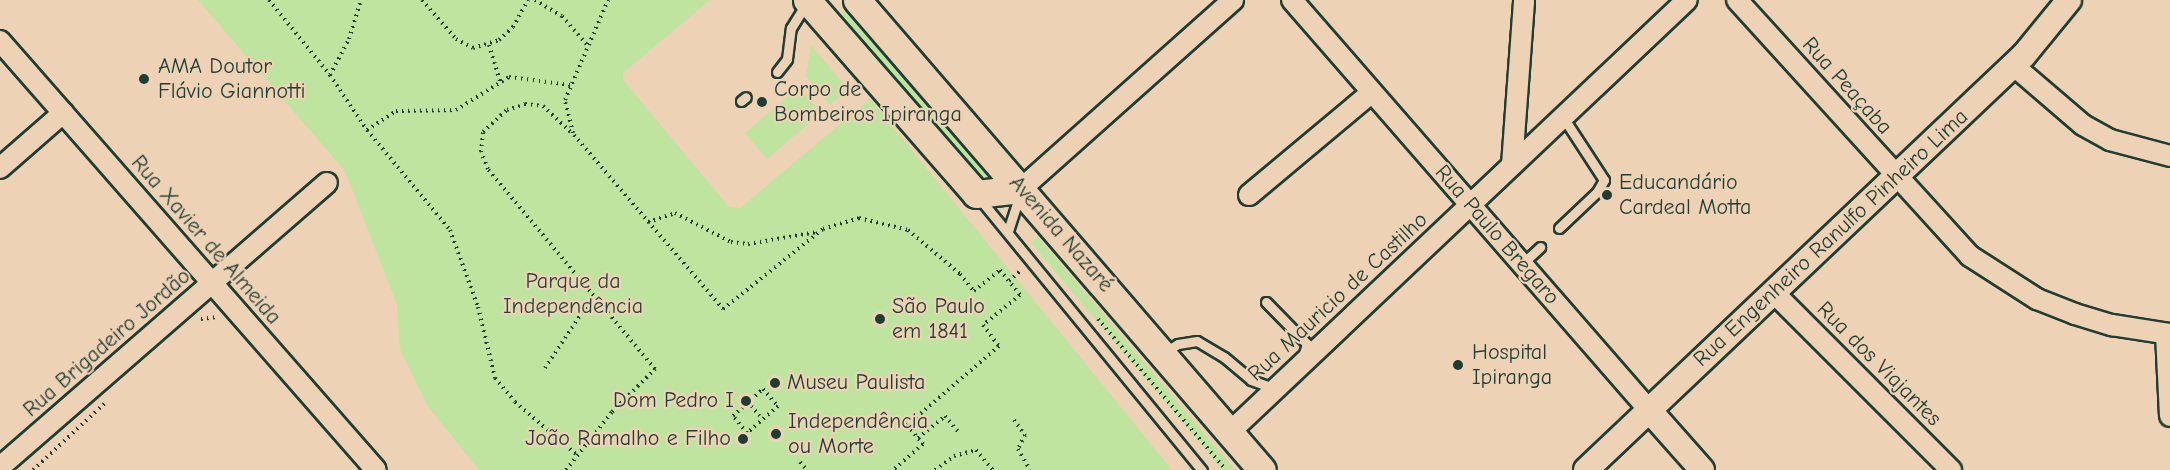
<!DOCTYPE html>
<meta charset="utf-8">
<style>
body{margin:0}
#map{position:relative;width:2170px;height:470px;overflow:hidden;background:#eed2b5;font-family:"Comic Neue",sans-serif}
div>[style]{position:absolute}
.green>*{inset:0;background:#bee49f}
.path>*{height:4px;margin-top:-2px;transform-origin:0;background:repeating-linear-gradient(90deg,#1f3d34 0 1.5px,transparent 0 6px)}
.roads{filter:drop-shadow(2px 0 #1f3d34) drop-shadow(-2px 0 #1f3d34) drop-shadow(0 2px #1f3d34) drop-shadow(0 -2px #1f3d34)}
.service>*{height:9px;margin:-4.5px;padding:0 4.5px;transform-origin:4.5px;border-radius:4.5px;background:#eed2b5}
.minor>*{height:20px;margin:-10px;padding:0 10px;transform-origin:10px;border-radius:10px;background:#eed2b5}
.tertiary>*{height:24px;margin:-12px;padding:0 12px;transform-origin:12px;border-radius:12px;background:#eed2b5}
.secondary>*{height:27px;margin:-13.5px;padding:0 13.5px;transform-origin:13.5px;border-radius:13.5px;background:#eed2b5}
.dots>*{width:16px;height:16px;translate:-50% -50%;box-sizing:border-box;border:3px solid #eed2b5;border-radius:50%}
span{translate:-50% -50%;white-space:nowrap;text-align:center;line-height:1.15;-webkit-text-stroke:4.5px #eed2b5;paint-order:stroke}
.poi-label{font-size:22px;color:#1f3d34}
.left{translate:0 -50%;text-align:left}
.right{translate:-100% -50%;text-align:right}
.street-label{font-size:22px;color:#1f3d34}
.park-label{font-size:22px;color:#274539}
</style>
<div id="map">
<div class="green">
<div style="clip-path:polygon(198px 0,710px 0,623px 73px,623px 80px,729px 207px,740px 208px,870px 99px,1172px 470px,479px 470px,427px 405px,400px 349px,397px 305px,345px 171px)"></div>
<div style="clip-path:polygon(847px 10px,989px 173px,982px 179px,840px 16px)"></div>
<div style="clip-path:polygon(811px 45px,848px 89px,830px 105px,806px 77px)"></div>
<div style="clip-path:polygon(799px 87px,821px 113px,767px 159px,745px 133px)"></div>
<div style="clip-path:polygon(1038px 237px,1235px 470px,1223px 470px,1031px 243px)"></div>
</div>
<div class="path">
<div style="left:269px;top:0;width:97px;rotate:50.9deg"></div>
<div style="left:330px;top:75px;width:66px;rotate:56.1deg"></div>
<div style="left:367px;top:130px;width:130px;rotate:50.3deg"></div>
<div style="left:450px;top:230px;width:82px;rotate:70deg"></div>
<div style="left:478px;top:307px;width:73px;rotate:76.5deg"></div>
<div style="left:495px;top:378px;width:31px;rotate:50deg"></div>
<div style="left:515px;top:402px;width:82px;rotate:40.5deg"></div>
<div style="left:422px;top:0;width:52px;rotate:48.9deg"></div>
<div style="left:456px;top:39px;width:19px;rotate:28deg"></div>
<div style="left:473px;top:48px;width:27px;rotate:-17deg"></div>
<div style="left:499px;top:40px;width:19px;rotate:-43deg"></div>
<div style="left:513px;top:27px;width:31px;rotate:-61deg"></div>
<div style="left:535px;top:0;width:31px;rotate:31deg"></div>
<div style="left:562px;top:16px;width:40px;rotate:49deg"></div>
<div style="left:489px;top:45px;width:38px;rotate:73deg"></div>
<div style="left:330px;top:75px;width:41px;rotate:-62.2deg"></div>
<div style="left:349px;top:39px;width:41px;rotate:-72.9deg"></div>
<div style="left:367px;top:130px;width:35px;rotate:-33deg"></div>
<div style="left:396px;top:111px;width:60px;rotate:-1deg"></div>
<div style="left:456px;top:110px;width:62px;rotate:-31.9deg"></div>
<div style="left:509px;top:77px;width:63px;rotate:7.4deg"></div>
<div style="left:573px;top:133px;width:34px;rotate:-104deg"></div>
<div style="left:565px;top:100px;width:109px;rotate:-66.7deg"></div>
<div style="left:648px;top:222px;width:28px;rotate:-18deg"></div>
<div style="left:675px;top:213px;width:63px;rotate:27.4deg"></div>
<div style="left:731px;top:242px;width:17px;rotate:7deg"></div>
<div style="left:748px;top:244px;width:70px;rotate:-9.9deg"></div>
<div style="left:1009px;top:281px;width:15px;rotate:-42deg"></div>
<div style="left:201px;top:319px;width:16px;rotate:-7deg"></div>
<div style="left:1098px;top:319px;width:198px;rotate:49.7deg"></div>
<div style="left:545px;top:368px;width:87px;rotate:-56.3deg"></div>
<div style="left:763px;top:389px;width:23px;rotate:49deg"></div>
<div style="left:778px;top:406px;width:41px;rotate:138.9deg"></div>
<div style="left:747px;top:433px;width:22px;rotate:-129deg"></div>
<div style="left:733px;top:416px;width:40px;rotate:-42deg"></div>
<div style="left:743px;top:397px;width:25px;rotate:48deg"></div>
<div style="left:1014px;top:420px;width:19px;rotate:54deg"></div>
<div style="left:1025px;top:435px;width:16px;rotate:117deg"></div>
<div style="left:1018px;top:449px;width:24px;rotate:60deg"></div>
<div style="left:918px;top:438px;width:35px;rotate:-39deg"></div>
<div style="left:945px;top:416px;width:23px;rotate:50deg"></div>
<div style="left:800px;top:462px;width:11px;rotate:49deg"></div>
<div style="left:33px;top:470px;width:98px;rotate:-42.9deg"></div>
<div style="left:566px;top:470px;width:74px;rotate:-51.6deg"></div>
<div style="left:612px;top:412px;width:61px;rotate:-45deg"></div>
<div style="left:655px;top:369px;width:261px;rotate:-129.9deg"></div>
<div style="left:488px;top:169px;width:18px;rotate:-112deg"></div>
<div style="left:481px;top:152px;width:20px;rotate:-84deg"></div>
<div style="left:483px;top:132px;width:33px;rotate:-43deg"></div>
<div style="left:507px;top:110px;width:19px;rotate:-18deg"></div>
<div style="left:525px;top:104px;width:18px;rotate:6deg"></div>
<div style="left:543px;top:106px;width:42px;rotate:43.1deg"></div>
<div style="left:574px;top:135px;width:229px;rotate:49.4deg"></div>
<div style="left:723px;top:309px;width:128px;rotate:-38.7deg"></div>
<div style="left:823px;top:229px;width:38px;rotate:-17deg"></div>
<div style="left:859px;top:218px;width:50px;rotate:13.8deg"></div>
<div style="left:908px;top:230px;width:68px;rotate:40.2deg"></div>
<div style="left:960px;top:274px;width:22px;rotate:51deg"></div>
<div style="left:974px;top:291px;width:33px;rotate:-39deg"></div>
<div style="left:1000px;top:270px;width:32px;rotate:51deg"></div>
<div style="left:1020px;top:295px;width:48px;rotate:141deg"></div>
<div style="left:983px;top:325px;width:26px;rotate:53deg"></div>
<div style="left:999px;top:346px;width:121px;rotate:139.3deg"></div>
<div style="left:907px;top:425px;width:25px;rotate:50deg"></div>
<div style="left:923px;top:444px;width:40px;rotate:139deg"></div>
<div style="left:935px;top:470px;width:24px;rotate:-36deg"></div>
<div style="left:954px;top:456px;width:23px;rotate:-15deg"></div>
<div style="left:976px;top:450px;width:26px;rotate:50deg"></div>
</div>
<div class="roads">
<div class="service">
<div style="left:777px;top:72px;width:16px;rotate:-52deg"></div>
<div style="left:787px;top:59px;width:31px;rotate:-83deg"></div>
<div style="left:791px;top:28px;width:28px;rotate:-58deg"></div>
<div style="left:741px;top:101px;width:6px;rotate:-39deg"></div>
<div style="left:979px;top:198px;width:352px;rotate:50.7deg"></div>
<div style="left:1559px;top:228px;width:52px;rotate:-43.5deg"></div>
<div style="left:1597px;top:192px;width:14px;rotate:-60deg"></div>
<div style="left:1604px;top:180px;width:75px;rotate:-123.1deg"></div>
<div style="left:1008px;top:231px;width:39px;rotate:-72deg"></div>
<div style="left:1522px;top:264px;width:25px;rotate:-43deg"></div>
<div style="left:1266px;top:302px;width:59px;rotate:45.7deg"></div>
<div style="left:1307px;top:344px;width:13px;rotate:108deg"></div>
<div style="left:1165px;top:352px;width:15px;rotate:-32deg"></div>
<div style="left:1178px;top:344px;width:19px;rotate:-9deg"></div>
<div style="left:1197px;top:341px;width:31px;rotate:31deg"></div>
<div style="left:1224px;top:357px;width:35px;rotate:40deg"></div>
<div style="left:1251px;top:380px;width:20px;rotate:20deg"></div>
<div style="left:1270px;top:387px;width:5px;rotate:-37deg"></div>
</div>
<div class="minor">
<div style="left:1292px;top:0;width:544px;rotate:48.95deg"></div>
<div style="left:1737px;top:0;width:346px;rotate:47.7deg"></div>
<div style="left:1970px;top:256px;width:80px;rotate:32.7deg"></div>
<div style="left:2037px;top:299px;width:41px;rotate:21.5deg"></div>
<div style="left:2075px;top:314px;width:39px;rotate:17deg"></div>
<div style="left:2112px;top:325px;width:59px;rotate:8.8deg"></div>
<div style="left:0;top:41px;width:570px;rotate:48.77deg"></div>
<div style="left:2013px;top:65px;width:92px;rotate:40.6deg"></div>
<div style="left:2083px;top:125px;width:31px;rotate:29deg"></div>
<div style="left:2110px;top:140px;width:62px;rotate:14.9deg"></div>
<div style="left:1512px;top:165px;width:165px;rotate:-85.8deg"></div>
<div style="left:0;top:168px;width:84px;rotate:-41.1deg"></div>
<div style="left:1021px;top:189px;width:284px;rotate:-41.7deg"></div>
<div style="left:1249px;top:195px;width:160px;rotate:-39.9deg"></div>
<div style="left:1773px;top:292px;width:252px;rotate:45deg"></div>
<div style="left:2166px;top:334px;width:82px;rotate:87.2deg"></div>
<div style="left:1231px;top:431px;width:627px;rotate:-43.39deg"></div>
<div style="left:0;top:467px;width:433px;rotate:-41deg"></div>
</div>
<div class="tertiary">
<div style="left:1649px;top:410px;width:80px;rotate:48.5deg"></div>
<div style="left:1586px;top:470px;width:603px;rotate:-43.46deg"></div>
<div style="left:2024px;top:55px;width:71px;rotate:-50.7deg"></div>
</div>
<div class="secondary">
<div style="left:807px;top:0;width:257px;rotate:48.9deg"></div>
<div style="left:976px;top:194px;width:45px;rotate:-6.3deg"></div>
<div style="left:857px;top:0;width:620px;rotate:49.25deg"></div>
</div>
</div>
<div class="dots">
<div style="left:144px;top:79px;background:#1f3d34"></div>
<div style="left:762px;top:102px;background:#1f3d34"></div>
<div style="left:1607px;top:195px;background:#1f3d34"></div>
<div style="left:880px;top:319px;background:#1f3d34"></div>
<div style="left:1458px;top:365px;background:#1f3d34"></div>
<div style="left:775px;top:383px;background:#1f3d34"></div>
<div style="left:746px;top:401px;background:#1f3d34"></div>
<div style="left:776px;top:434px;background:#1f3d34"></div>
<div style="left:743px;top:439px;background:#1f3d34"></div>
</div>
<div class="poi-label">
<span class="left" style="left:158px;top:79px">AMA Doutor<br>Flávio Giannotti</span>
<span class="left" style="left:774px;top:102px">Corpo de<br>Bombeiros Ipiranga</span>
<span class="left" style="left:1619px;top:195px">Educandário<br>Cardeal Motta</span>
<span class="left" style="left:892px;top:319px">São Paulo<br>em 1841</span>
<span class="left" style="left:1472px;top:365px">Hospital<br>Ipiranga</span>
<span class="left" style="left:787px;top:383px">Museu Paulista</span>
<span class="right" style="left:734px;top:401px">Dom Pedro I</span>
<span class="left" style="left:788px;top:434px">Independência<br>ou Morte</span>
<span class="right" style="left:731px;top:439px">João Ramalho e Filho</span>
</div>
<div class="street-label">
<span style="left:1847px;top:86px;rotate:48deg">Rua Peaçaba</span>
<span style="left:1061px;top:234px;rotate:49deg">Avenida Nazaré</span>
<span style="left:1497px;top:235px;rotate:49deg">Rua Paulo Bregaro</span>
<span style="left:1831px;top:238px;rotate:-43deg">Rua Engenheiro Ranulfo Pinheiro Lima</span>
<span style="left:206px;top:240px;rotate:49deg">Rua Xavier de Almeida</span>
<span style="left:1338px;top:297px;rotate:-43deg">Rua Mauricio de Castilho</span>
<span style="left:107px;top:343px;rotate:-41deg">Rua Brigadeiro Jordão</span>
<span style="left:1879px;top:364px;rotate:45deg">Rua dos Viajantes</span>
</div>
<div class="park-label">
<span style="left:573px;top:294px">Parque da<br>Independência</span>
</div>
</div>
